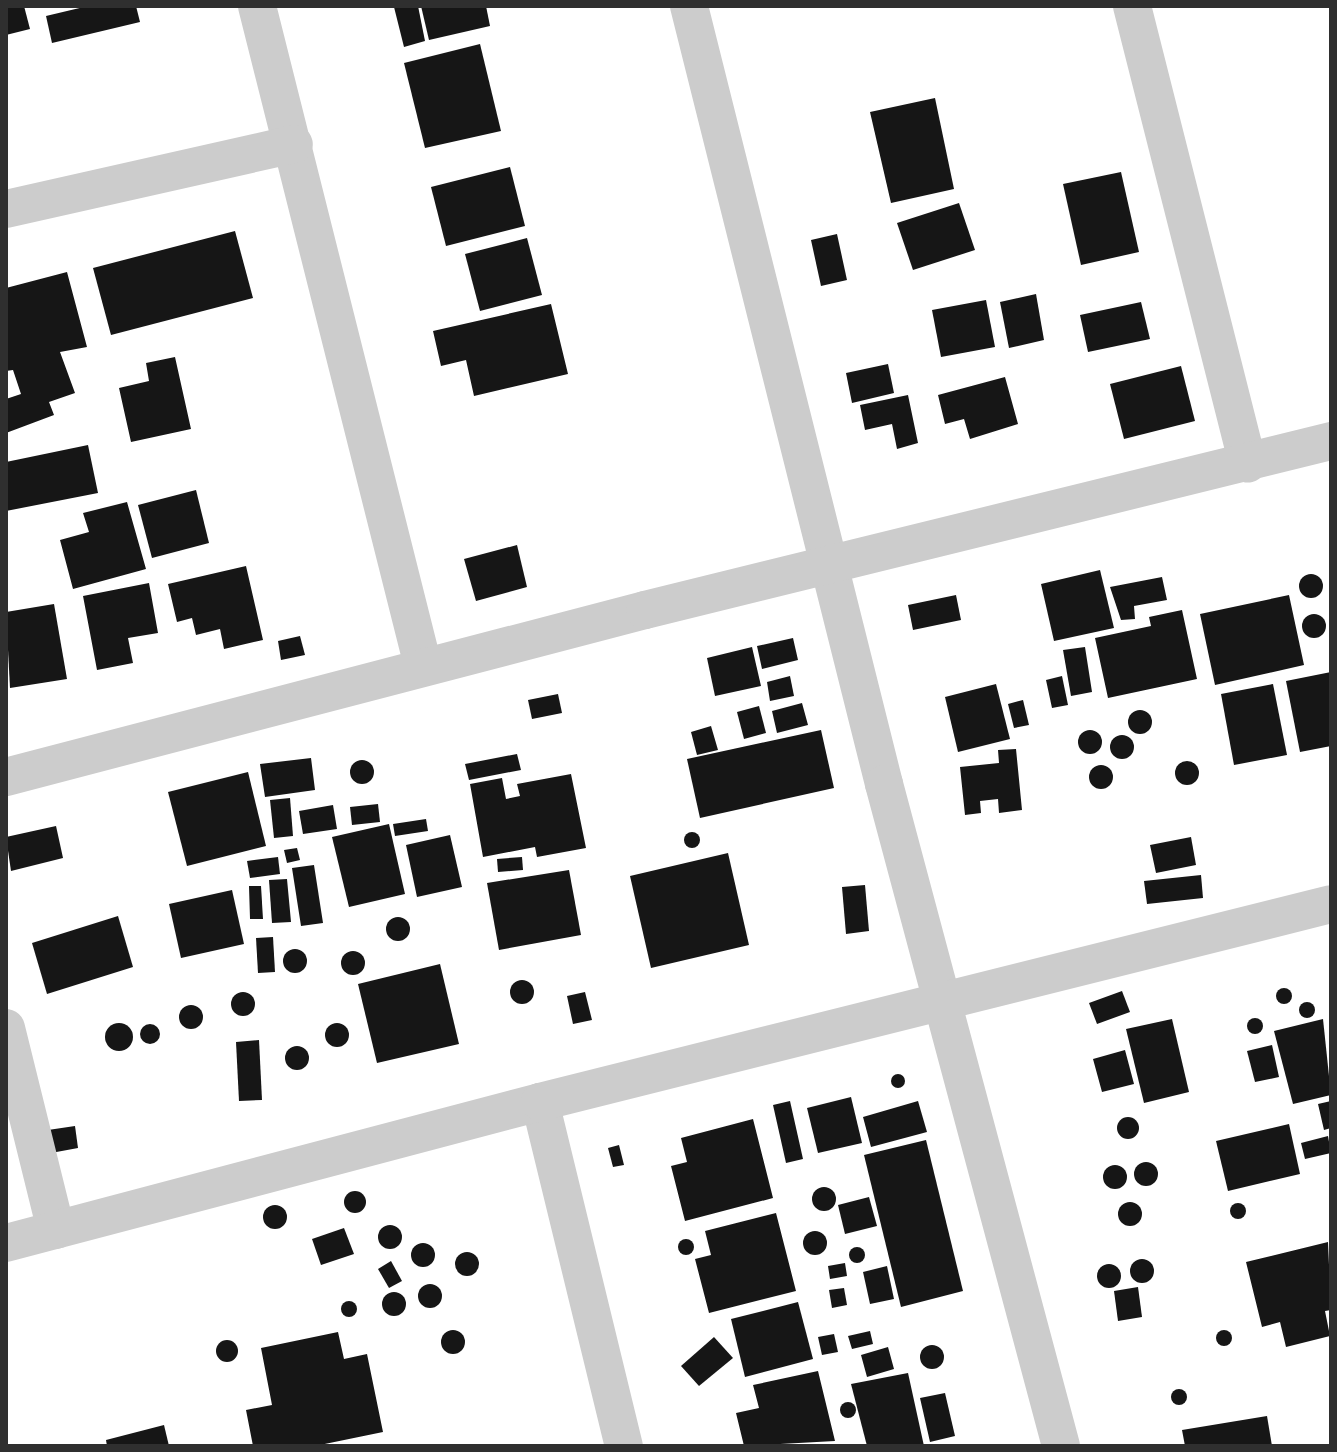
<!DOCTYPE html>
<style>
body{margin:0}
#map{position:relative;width:1337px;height:1452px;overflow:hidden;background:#fff;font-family:Helvetica,sans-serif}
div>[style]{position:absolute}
.building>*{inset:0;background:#161616}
.round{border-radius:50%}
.street>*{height:38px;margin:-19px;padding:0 19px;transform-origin:19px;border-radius:19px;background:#ccc}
span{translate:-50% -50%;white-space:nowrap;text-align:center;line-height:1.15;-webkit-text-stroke:8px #fff;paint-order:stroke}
.frame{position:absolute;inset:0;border:8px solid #2f2f2f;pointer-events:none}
</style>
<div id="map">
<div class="building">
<div style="clip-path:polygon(6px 6px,24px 6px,30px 29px,6px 35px)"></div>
<div style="clip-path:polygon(88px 6px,136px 6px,140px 22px,52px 43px,46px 16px)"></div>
<div style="clip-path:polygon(418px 6px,425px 41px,404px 47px,394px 7px)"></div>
<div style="clip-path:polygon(421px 6px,486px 6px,490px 26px,429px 40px)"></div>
<div style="clip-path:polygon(480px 44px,501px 131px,425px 148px,404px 63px)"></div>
<div style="clip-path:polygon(935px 98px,954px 189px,891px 203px,870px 112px)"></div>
<div style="clip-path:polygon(510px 167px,525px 226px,446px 246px,431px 187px)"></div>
<div style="clip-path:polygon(1121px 172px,1139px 252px,1081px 265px,1063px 184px)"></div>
<div style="clip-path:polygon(959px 203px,975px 250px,913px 270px,897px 223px)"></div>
<div style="clip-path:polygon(235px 231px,253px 298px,111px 335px,93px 268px)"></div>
<div style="clip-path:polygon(837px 234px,847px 280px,821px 286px,811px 240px)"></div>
<div style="clip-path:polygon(527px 238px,542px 295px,480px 311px,465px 254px)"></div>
<div style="clip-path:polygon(67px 272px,87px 347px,60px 352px,75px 393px,49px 402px,54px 415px,6px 433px,6px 399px,21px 394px,13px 370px,6px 371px,6px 288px)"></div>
<div style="clip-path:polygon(1036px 294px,1044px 340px,1009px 348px,1000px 302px)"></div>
<div style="clip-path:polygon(986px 300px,995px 347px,941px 357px,932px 310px)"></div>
<div style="clip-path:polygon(1141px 302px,1150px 339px,1088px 352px,1080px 315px)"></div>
<div style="clip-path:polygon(551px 304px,568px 374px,474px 396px,466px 360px,441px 366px,433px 331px)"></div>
<div style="clip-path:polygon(175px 357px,191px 429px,131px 442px,119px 388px,149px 381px,146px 363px)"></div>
<div style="clip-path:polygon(888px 364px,894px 393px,852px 403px,846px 373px)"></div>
<div style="clip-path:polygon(1181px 366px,1195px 421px,1124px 439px,1110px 384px)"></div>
<div style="clip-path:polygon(1005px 377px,1018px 424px,970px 439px,964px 419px,945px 424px,938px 395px)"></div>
<div style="clip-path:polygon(908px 395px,918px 443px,897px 449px,892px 424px,865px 430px,860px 405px)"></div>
<div style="clip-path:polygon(88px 445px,98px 493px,6px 511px,6px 462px)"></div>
<div style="clip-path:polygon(196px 490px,209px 543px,152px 558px,138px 505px)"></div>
<div style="clip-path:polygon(127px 502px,146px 569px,73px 589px,60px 540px,89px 532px,83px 513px)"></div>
<div style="clip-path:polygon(517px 545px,527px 587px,476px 601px,464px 559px)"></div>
<div style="clip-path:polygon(246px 566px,263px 640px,224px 649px,220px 629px,196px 635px,192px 618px,177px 622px,168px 584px)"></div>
<div style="clip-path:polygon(1100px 570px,1114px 628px,1054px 641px,1041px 584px)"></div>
<div class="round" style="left:1299px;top:574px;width:24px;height:24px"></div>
<div style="clip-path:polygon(1162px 577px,1167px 600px,1134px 606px,1135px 619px,1121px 620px,1110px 587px)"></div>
<div style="clip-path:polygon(149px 583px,158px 633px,128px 638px,133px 663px,97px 670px,83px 596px)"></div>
<div style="clip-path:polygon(956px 595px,961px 620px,913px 630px,908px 605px)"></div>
<div style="clip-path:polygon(1289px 595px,1304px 665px,1215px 685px,1200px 614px)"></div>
<div style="clip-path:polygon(54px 604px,67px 679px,10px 688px,6px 612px)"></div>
<div style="clip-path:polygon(1182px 610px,1197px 679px,1108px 698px,1095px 638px,1151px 626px,1149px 617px)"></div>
<div class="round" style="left:1302px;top:614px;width:24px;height:24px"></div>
<div style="clip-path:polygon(300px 636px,305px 655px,281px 660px,278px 641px)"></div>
<div style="clip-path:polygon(793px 638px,798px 660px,762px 669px,757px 646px)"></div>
<div style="clip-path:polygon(752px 647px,761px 686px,715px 696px,707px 658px)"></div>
<div style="clip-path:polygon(1085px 647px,1092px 692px,1071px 696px,1063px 650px)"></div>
<div style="clip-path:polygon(1331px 672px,1331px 746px,1300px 752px,1286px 681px)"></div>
<div style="clip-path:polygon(790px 676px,794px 696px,770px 701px,767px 682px)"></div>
<div style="clip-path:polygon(1062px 676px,1068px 705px,1052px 708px,1046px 680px)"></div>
<div style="clip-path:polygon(996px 684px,1010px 739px,958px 752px,945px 697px)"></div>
<div style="clip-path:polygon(1273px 684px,1287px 755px,1234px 765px,1221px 694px)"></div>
<div style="clip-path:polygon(558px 694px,562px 713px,532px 719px,528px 700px)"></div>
<div style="clip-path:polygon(1023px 700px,1029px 725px,1014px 728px,1008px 704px)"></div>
<div style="clip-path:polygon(802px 703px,808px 725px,777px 733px,772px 711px)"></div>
<div style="clip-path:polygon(759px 706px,766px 733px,744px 739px,737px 712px)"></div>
<div class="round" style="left:1128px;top:710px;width:24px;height:24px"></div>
<div style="clip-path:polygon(711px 726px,718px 750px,697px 755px,691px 732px)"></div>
<div style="clip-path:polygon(821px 730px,834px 788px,700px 818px,687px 759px)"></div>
<div class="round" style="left:1078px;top:730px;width:24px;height:24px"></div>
<div class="round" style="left:1110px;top:735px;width:24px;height:24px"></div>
<div style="clip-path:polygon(1016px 749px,1022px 810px,999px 813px,998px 799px,980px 801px,981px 813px,965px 815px,960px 767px,999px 763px,998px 750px)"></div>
<div style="clip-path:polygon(517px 754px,521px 770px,469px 780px,465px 764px)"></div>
<div style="clip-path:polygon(311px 758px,315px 790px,265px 797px,260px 764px)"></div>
<div class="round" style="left:350px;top:760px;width:24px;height:24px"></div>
<div class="round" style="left:1175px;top:761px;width:24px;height:24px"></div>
<div class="round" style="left:1089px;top:765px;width:24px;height:24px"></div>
<div style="clip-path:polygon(248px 772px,266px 846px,187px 866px,168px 792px)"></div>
<div style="clip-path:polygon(571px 774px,586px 848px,537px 857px,535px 847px,483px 857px,470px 784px,502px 778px,506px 799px,520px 796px,517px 784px)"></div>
<div style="clip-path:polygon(290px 798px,293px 836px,274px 838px,270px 800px)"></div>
<div style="clip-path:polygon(378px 804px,380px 822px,352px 825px,350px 807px)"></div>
<div style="clip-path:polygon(333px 805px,337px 829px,303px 834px,299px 811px)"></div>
<div style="clip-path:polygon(426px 819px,428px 831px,395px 836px,393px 824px)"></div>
<div style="clip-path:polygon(389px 824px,405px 894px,349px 907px,332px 837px)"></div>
<div style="clip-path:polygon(56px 826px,63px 858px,11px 871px,6px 837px)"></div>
<div class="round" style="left:684px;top:832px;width:16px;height:16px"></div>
<div style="clip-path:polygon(450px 835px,462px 887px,417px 897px,406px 845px)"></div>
<div style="clip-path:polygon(1191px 837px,1196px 865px,1156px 873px,1150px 845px)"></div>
<div style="clip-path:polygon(297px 848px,300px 860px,287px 863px,284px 850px)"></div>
<div style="clip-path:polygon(728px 853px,749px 945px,651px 968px,630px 876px)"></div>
<div style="clip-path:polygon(278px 857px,280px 874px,250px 878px,247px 861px)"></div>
<div style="clip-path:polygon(522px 857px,523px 870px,498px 872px,497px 859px)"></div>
<div style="clip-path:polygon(314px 865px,323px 923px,301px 926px,292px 868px)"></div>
<div style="clip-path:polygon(569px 870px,581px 935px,499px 950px,487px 883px)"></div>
<div style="clip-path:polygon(1201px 875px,1203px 898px,1147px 904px,1144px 881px)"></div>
<div style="clip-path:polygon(287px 879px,291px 922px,272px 923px,269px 880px)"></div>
<div style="clip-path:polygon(865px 885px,869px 931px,846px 934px,842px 887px)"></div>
<div style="clip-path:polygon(249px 886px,261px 886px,263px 919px,250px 919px)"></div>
<div style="clip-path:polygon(232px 890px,244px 944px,181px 958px,169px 904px)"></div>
<div style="clip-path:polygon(118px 916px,133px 967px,47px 994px,32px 943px)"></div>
<div class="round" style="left:386px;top:917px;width:24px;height:24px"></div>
<div style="clip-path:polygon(273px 937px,275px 972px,258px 973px,256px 938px)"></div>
<div class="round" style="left:283px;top:949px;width:24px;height:24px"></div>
<div class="round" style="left:341px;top:951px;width:24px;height:24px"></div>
<div style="clip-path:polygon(440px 964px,459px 1044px,377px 1063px,358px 984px)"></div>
<div class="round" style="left:510px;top:980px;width:24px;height:24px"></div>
<div class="round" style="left:1276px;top:988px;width:16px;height:16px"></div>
<div style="clip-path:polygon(1122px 991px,1130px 1012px,1097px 1024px,1089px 1003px)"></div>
<div style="clip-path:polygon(585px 992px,592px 1020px,573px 1024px,567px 996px)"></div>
<div class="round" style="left:231px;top:992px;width:24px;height:24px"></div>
<div class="round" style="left:1299px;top:1002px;width:16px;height:16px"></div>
<div class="round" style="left:179px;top:1005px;width:24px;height:24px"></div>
<div class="round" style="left:1247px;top:1018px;width:16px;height:16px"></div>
<div style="clip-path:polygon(1172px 1019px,1189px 1092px,1144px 1103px,1126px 1029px)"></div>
<div style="clip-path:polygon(1323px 1019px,1331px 1095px,1293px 1104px,1274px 1031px)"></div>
<div class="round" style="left:105px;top:1023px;width:28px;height:28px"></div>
<div class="round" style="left:325px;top:1023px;width:24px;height:24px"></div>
<div class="round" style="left:140px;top:1024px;width:20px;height:20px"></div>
<div style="clip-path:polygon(259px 1040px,262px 1100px,239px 1101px,236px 1042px)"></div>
<div style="clip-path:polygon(1272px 1045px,1279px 1077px,1255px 1082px,1247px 1051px)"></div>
<div class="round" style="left:285px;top:1046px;width:24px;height:24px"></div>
<div style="clip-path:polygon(1125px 1050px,1134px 1084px,1102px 1092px,1093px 1059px)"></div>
<div class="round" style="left:891px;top:1074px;width:14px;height:14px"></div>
<div style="clip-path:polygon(851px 1097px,862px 1143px,818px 1153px,807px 1108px)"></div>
<div style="clip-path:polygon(790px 1101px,803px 1159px,786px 1163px,773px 1105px)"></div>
<div style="clip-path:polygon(918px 1101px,927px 1132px,871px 1147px,863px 1117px)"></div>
<div style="clip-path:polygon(1331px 1101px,1331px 1128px,1324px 1130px,1318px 1104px)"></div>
<div class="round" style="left:1117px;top:1117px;width:22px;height:22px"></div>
<div style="clip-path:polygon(753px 1119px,773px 1198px,685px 1221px,671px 1166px,687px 1162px,681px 1138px)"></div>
<div style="clip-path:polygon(1289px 1124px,1300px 1174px,1228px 1191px,1216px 1141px)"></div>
<div style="clip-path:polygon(75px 1126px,78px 1148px,51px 1153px,48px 1130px)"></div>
<div style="clip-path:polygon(1328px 1136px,1331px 1153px,1305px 1159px,1301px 1143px)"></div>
<div style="clip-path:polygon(926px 1140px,963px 1291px,901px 1307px,864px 1155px)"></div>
<div style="clip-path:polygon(619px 1145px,624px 1165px,613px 1167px,608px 1148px)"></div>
<div class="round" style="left:1134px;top:1162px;width:24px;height:24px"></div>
<div class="round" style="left:1103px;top:1165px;width:24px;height:24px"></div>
<div class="round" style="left:812px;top:1187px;width:24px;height:24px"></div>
<div class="round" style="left:344px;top:1191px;width:22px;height:22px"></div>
<div style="clip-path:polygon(869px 1197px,877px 1226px,845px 1234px,838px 1205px)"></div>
<div class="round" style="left:1118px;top:1202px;width:24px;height:24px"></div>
<div class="round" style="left:1230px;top:1203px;width:16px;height:16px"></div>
<div class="round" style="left:263px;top:1205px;width:24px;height:24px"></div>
<div style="clip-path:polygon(776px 1213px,796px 1291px,709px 1313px,695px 1259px,711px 1255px,705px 1231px)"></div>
<div class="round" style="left:378px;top:1225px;width:24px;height:24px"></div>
<div style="clip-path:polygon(344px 1228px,354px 1254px,321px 1265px,312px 1239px)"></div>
<div class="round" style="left:803px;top:1231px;width:24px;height:24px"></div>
<div class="round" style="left:678px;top:1239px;width:16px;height:16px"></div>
<div style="clip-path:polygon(1328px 1242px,1331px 1310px,1325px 1311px,1330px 1336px,1286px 1347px,1280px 1322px,1262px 1327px,1246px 1262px)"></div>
<div class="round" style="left:411px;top:1243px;width:24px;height:24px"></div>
<div class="round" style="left:849px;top:1247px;width:16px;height:16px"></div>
<div class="round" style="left:455px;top:1252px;width:24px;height:24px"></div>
<div class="round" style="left:1130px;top:1259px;width:24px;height:24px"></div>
<div style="clip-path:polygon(391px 1261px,402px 1281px,389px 1288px,378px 1269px)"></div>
<div style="clip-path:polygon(845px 1263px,847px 1276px,830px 1279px,828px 1266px)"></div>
<div class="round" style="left:1097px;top:1264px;width:24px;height:24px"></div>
<div style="clip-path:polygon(887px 1266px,894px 1299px,870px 1304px,863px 1272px)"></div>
<div class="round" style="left:418px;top:1284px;width:24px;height:24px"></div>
<div style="clip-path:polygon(1138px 1287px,1142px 1317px,1118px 1321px,1114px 1291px)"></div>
<div style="clip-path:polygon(844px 1288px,847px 1305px,832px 1308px,829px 1290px)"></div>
<div class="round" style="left:382px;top:1292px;width:24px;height:24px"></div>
<div class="round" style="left:341px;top:1301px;width:16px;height:16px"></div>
<div style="clip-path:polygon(798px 1302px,813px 1359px,745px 1377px,731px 1319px)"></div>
<div class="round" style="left:441px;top:1330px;width:24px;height:24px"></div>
<div class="round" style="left:1216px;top:1330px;width:16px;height:16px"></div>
<div style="clip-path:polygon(870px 1331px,873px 1344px,852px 1349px,848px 1336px)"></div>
<div style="clip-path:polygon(338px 1332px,344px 1359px,367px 1354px,383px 1432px,315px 1446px,253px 1446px,246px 1410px,272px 1405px,261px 1348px)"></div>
<div style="clip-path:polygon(834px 1334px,838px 1352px,822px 1355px,818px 1337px)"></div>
<div style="clip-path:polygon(714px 1337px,733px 1358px,699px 1386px,681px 1366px)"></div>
<div class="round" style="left:216px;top:1340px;width:22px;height:22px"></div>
<div class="round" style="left:920px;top:1345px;width:24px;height:24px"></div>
<div style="clip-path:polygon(888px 1347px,894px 1369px,867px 1377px,861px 1355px)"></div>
<div style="clip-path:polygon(818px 1371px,835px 1441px,744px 1446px,736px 1413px,759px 1408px,753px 1385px)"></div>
<div style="clip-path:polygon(908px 1373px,924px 1446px,867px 1446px,851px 1384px)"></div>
<div class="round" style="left:1171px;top:1389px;width:16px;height:16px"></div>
<div style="clip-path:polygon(945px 1393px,955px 1436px,930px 1442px,920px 1398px)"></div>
<div class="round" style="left:840px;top:1402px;width:16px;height:16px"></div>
<div style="clip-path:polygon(1267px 1416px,1272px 1446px,1185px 1446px,1182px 1430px)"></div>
<div style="clip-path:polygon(164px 1425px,169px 1446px,107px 1446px,106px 1440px)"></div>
</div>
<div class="street">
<div style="left:257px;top:6px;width:681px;rotate:75.88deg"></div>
<div style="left:689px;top:6px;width:802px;rotate:75.93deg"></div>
<div style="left:884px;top:784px;width:685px;rotate:75.03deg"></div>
<div style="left:1132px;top:6px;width:472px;rotate:75.8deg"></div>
<div style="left:6px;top:209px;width:295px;rotate:-12.7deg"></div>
<div style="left:6px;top:777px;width:660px;rotate:-14.65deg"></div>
<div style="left:645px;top:610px;width:707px;rotate:-13.84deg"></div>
<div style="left:6px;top:1028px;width:208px;rotate:76.1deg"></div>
<div style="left:540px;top:1102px;width:354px;rotate:76.3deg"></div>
<div style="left:6px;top:1243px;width:552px;rotate:-14.79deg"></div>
<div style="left:540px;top:1102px;width:815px;rotate:-14.05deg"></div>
</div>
<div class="frame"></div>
</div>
